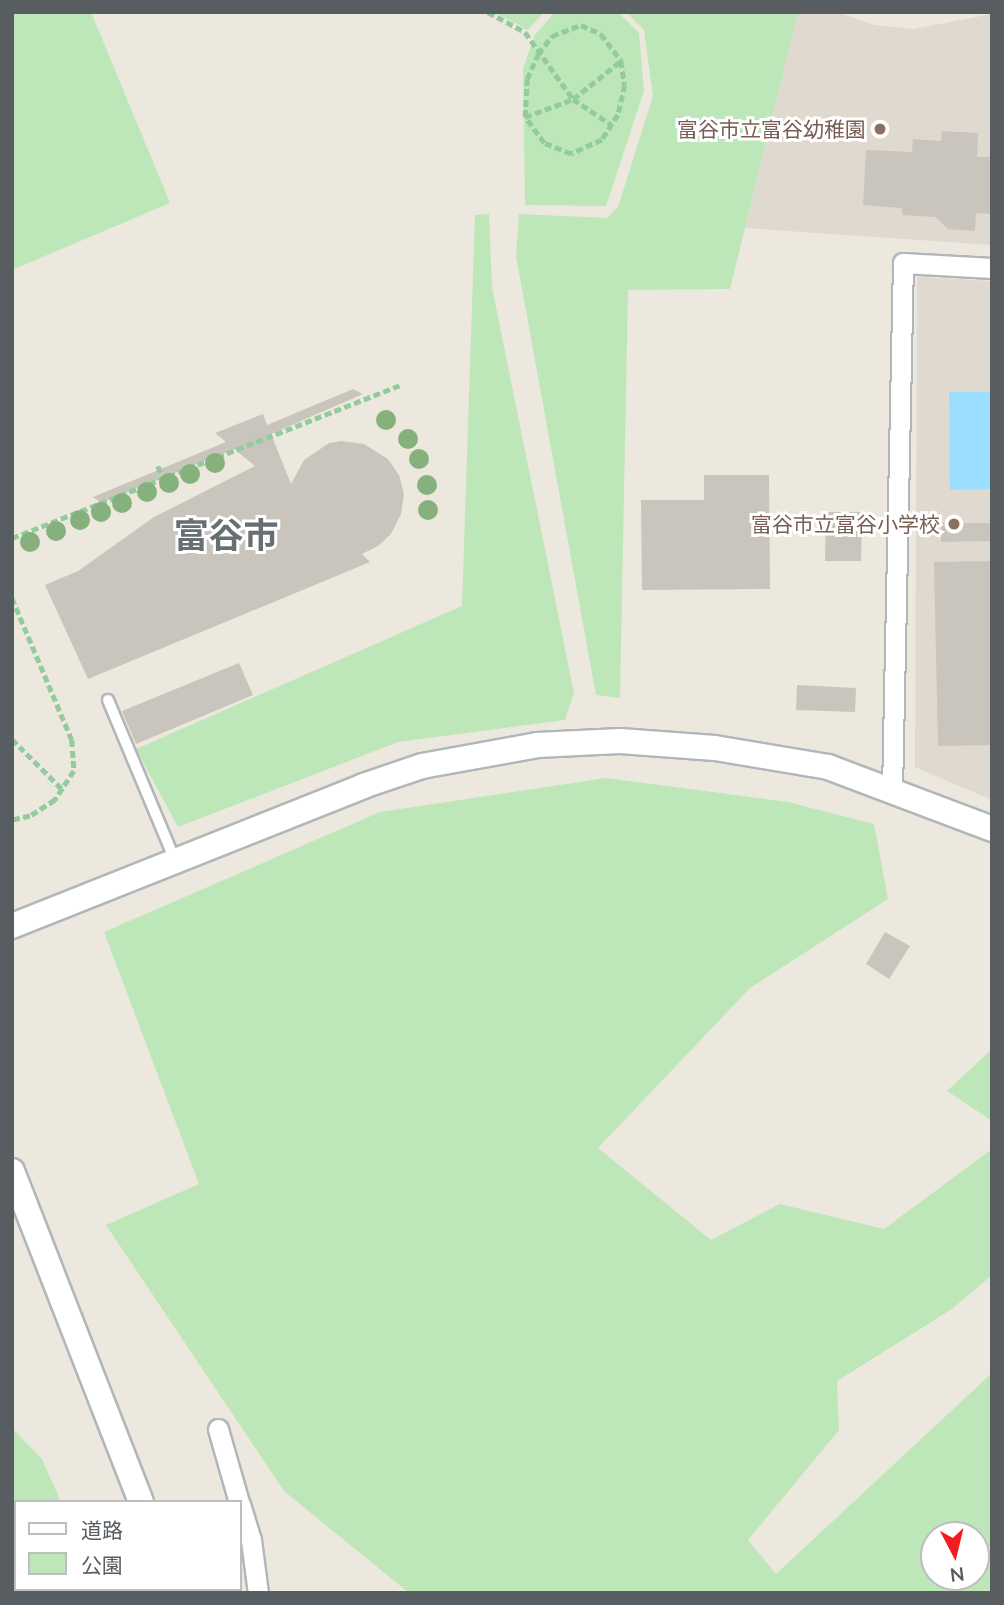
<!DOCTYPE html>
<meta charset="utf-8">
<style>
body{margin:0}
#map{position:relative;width:1004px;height:1605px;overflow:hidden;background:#ede8de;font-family:Mulish,"Noto Sans JP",sans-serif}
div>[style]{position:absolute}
.education>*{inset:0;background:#dfd9cf}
.green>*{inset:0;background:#bde7b8}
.water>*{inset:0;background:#9cdeff}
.building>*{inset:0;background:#c9c5bd}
.path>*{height:4.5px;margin-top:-2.25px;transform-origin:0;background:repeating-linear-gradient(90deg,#92cb9c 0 7px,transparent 0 10.5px)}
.roads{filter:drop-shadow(2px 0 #b2b6bb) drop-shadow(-2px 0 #b2b6bb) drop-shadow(0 2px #b2b6bb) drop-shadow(0 -2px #b2b6bb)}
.service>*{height:10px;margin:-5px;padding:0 5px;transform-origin:5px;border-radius:5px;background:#fff}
.minor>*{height:19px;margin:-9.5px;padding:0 9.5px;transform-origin:9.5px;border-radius:9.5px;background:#fff}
.tertiary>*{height:24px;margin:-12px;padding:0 12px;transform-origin:12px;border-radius:12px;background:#fff}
.trees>*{width:20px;height:20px;margin:-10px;border-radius:50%;background:#86b17d}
.dots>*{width:19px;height:19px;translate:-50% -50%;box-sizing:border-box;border:4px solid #fff;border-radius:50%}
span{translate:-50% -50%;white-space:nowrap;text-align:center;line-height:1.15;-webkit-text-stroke:6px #fff;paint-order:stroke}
.education-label{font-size:21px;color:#785e54}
.right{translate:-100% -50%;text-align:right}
.town-label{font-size:35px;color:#686f73;font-weight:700}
.frame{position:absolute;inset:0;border:14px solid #585d61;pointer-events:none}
.legend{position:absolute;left:14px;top:1500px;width:228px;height:91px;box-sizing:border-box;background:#fff;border:2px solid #bcbec0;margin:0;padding:9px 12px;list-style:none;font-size:21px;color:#585d61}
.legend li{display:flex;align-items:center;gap:14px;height:35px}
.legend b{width:35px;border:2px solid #bcbec0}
.north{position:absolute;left:920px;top:1521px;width:70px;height:70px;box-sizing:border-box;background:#fff;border:2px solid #bcbec0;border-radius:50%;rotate:173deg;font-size:19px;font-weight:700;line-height:28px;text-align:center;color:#585d61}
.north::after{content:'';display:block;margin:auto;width:24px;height:32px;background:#f71a20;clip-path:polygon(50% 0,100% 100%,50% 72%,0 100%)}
</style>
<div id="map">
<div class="education">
<div style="clip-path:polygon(798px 12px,836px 12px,875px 25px,913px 29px,992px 14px,992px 245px,745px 228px)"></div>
<div style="clip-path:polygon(917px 277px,992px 281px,992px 800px,915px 767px)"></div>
</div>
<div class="green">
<div style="clip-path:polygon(12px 12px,91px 12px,170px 203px,12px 270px)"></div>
<div style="clip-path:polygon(494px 12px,544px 12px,528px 30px)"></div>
<div style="clip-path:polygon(555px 12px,618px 12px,639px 33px,644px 91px,606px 206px,525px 205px,523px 68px,535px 35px)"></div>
<div style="clip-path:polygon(626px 12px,798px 12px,730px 289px,628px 290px,620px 698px,596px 695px,516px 256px,519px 214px,607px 218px,618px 207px,653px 96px,644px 30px)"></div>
<div style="clip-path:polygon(489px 214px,492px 287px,574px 693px,565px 720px,398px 742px,178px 827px,136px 749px,462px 606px,475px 215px)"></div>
<div style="clip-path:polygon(evenodd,606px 778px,788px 802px,874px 824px,888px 899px,750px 988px,598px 1148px,711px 1240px,780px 1204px,884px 1229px,992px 1149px,992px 1275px,952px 1309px,837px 1381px,839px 1430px,748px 1540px,776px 1574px,992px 1373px,992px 1544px,988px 1550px,992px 1554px,992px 1593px,409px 1593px,284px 1491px,106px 1225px,199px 1184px,104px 932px,380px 812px,606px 778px,976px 1535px,976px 1577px,934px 1577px,934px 1535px,976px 1535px)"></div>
<div style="clip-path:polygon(992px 1049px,992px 1121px,947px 1091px)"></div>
<div style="clip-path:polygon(12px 1428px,42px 1459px,61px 1502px,16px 1502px,16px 1589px,101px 1589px,103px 1593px,12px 1593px)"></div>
</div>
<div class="water">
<div style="clip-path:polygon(949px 392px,992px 392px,992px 489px,950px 490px)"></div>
</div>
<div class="building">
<div style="clip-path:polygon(942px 131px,978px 133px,977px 157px,992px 157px,992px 214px,976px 213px,975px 231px,948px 229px,936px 217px,902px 215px,902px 208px,863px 205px,866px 150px,912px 152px,913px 139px,941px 141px)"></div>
<div style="clip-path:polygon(353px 389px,363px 394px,271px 434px,291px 484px,304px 460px,329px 443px,341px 441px,364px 444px,388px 459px,399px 475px,404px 494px,401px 514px,391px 534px,378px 546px,362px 554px,370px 562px,88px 679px,45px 585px,78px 571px,154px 517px,255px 466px,234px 449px,101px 503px,93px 497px,226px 442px,215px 433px,263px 414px,267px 425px)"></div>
<div style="clip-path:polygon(704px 475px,769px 475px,770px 589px,642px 590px,641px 500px,704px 500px)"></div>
<div style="clip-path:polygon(826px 512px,862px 512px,861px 561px,825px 561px)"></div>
<div style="clip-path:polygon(941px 523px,992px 523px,992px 541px,941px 542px)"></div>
<div style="clip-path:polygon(992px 561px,992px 745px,938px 746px,934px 562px)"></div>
<div style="clip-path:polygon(239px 663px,253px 695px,136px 744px,122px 711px)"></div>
<div style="clip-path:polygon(797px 685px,856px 688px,855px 712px,796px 710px)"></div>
<div style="clip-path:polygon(885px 932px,910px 946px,889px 979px,866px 964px)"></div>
</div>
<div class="path">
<div style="left:488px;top:12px;width:42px;rotate:28.4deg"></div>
<div style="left:525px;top:32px;width:82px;rotate:54.4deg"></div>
<div style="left:573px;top:99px;width:47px;rotate:33.7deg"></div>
<div style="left:581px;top:25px;width:22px;rotate:24deg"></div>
<div style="left:601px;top:34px;width:34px;rotate:53deg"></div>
<div style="left:621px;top:61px;width:24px;rotate:81deg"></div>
<div style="left:625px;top:85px;width:31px;rotate:103deg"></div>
<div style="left:618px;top:115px;width:30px;rotate:123deg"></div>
<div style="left:602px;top:140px;width:34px;rotate:156deg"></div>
<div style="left:571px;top:154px;width:29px;rotate:-158deg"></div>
<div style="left:544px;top:143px;width:32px;rotate:-126deg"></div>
<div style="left:525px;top:117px;width:38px;rotate:-87deg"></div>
<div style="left:527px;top:79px;width:27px;rotate:-66deg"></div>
<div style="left:538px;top:54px;width:23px;rotate:-52deg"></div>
<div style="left:552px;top:36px;width:31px;rotate:-21deg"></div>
<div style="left:525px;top:117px;width:51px;rotate:-20.6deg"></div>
<div style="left:573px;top:99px;width:61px;rotate:-38.4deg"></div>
<div style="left:158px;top:466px;width:15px;rotate:67deg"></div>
<div style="left:12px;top:538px;width:418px;rotate:-21.5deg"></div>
<div style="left:12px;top:598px;width:154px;rotate:67.1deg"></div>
<div style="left:72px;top:740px;width:31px;rotate:86deg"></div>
<div style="left:74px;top:771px;width:35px;rotate:123deg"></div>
<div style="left:55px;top:800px;width:30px;rotate:147deg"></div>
<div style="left:30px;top:816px;width:18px;rotate:167deg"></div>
<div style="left:12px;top:739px;width:71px;rotate:45deg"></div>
</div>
<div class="roads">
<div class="service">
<div style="left:108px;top:700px;width:173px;rotate:67.3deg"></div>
</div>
<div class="minor">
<div style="left:892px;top:791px;width:528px;rotate:-88.81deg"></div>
<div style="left:903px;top:263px;width:89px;rotate:3.2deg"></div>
<div style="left:218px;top:1429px;width:76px;rotate:74deg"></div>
<div style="left:240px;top:1504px;width:38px;rotate:73deg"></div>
<div style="left:251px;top:1540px;width:53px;rotate:82.5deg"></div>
<div style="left:12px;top:1531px;width:6px;rotate:45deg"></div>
<div style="left:53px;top:1589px;width:4px;rotate:63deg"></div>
</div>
<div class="tertiary">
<div style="left:12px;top:926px;width:378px;rotate:-21.7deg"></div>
<div style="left:363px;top:786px;width:62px;rotate:-18.7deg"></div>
<div style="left:422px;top:766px;width:117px;rotate:-10.3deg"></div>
<div style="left:537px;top:745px;width:83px;rotate:-2.8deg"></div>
<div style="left:620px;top:741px;width:95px;rotate:4.2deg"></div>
<div style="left:715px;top:748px;width:115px;rotate:9.5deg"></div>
<div style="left:828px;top:767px;width:175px;rotate:20.7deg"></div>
<div style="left:12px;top:1171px;width:355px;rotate:68.7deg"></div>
<div style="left:169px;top:1589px;width:4px;rotate:76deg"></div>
</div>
</div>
<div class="trees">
<div style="left:386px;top:420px"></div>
<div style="left:408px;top:439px"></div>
<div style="left:419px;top:459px"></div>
<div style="left:215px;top:463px"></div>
<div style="left:190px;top:474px"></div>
<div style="left:169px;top:483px"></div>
<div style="left:427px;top:485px"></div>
<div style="left:147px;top:492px"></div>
<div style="left:122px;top:503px"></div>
<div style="left:428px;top:510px"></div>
<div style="left:101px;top:512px"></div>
<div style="left:80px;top:520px"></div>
<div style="left:56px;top:531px"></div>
<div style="left:30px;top:542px"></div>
</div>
<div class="dots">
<div style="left:880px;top:129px;background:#8d6e63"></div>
<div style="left:954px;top:524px;background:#8d6e63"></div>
</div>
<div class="education-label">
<span class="right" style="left:866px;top:129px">富谷市立富谷幼稚園</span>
<span class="right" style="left:940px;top:524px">富谷市立富谷小学校</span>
</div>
<div class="town-label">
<span style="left:226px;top:535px">富谷市</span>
</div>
<div class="frame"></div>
<ul class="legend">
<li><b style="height:9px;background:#fff"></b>道路</li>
<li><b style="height:19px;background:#bde7b8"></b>公園</li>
</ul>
<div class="north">N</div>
</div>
